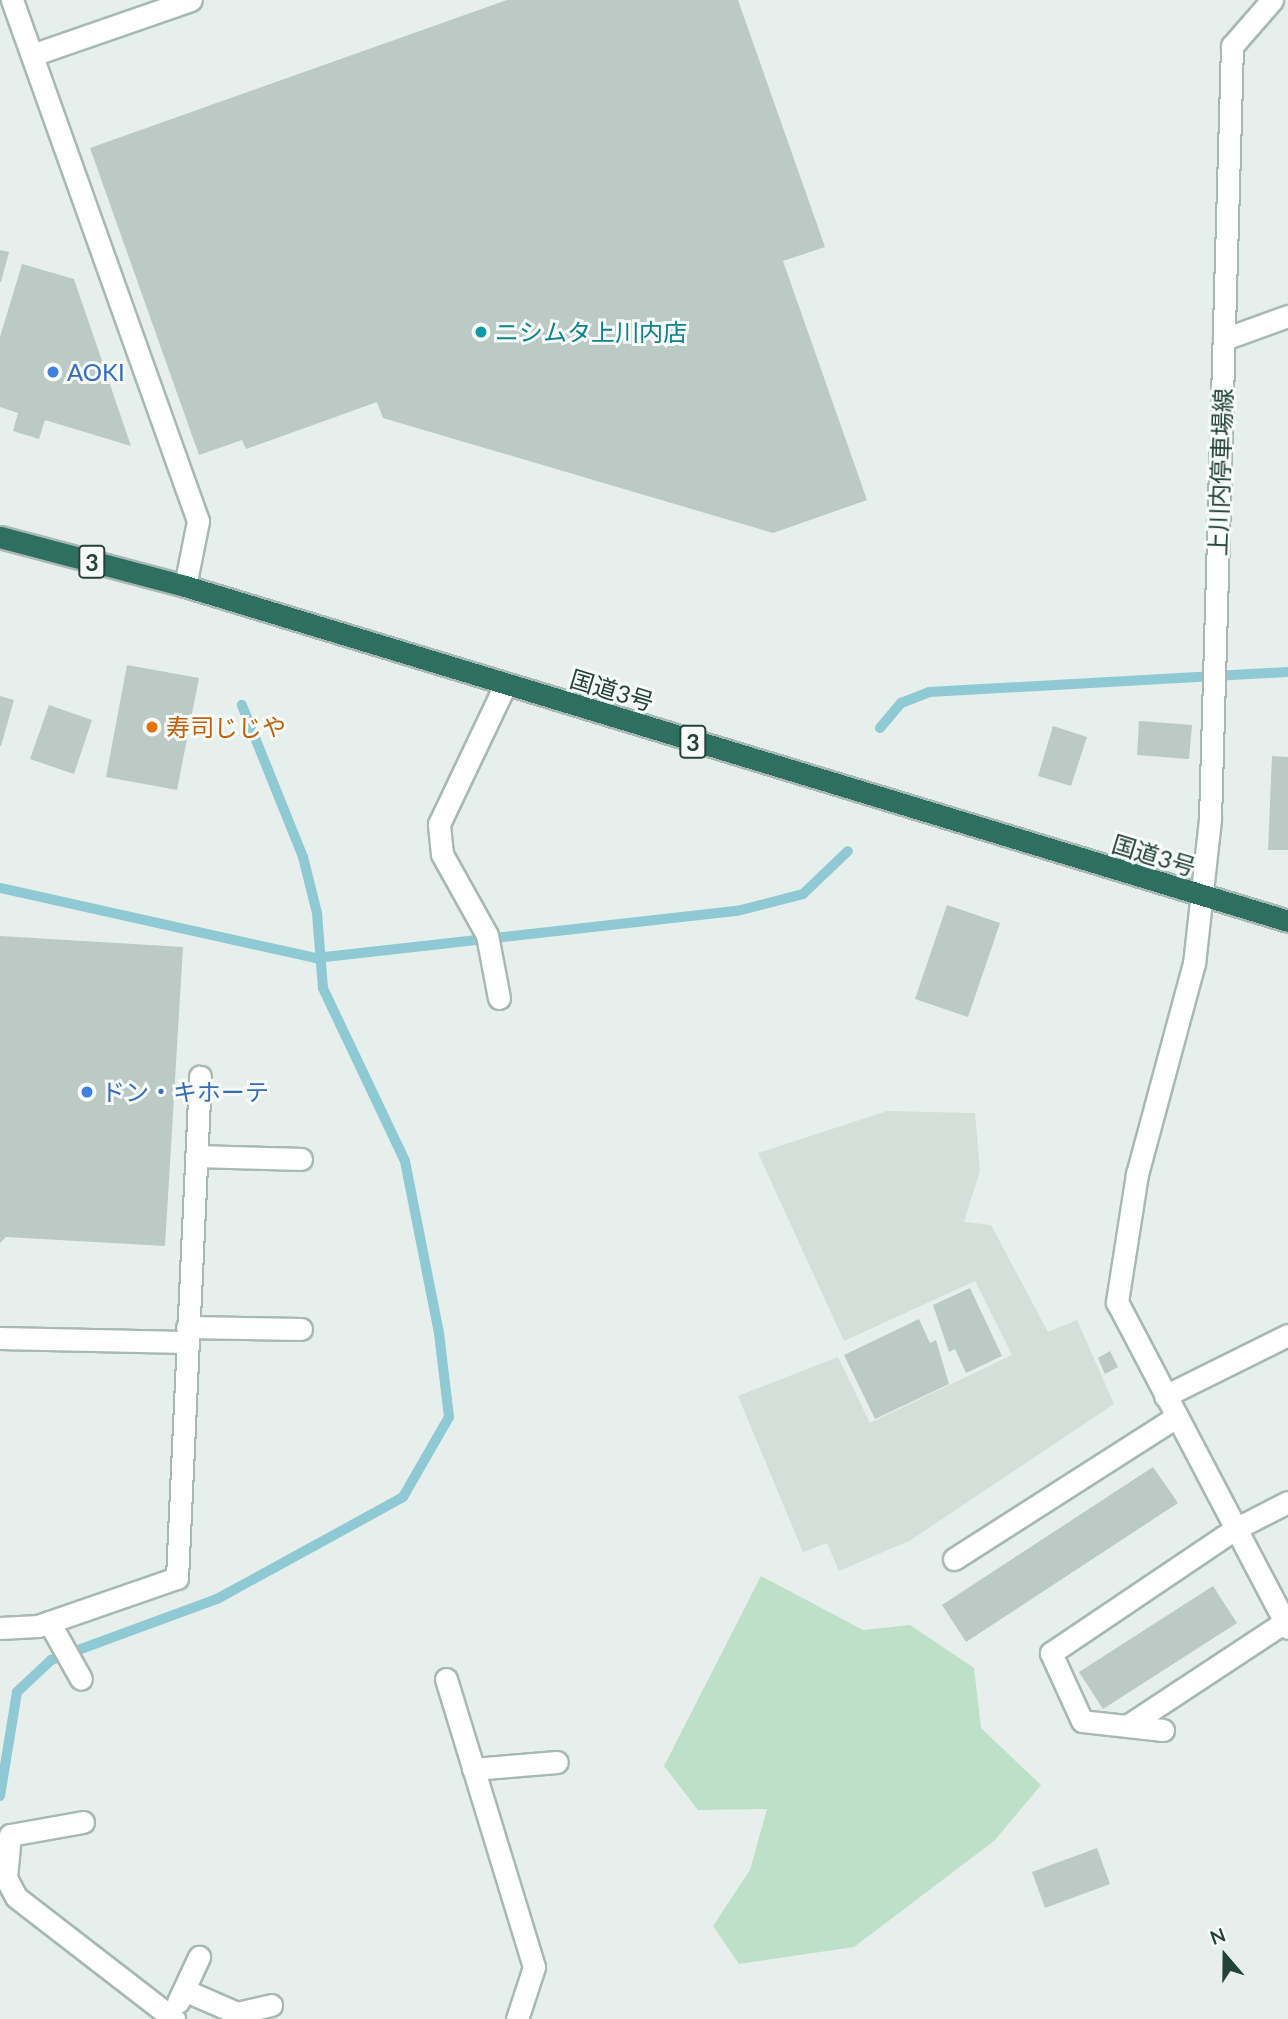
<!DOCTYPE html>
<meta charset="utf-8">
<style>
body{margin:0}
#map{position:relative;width:1288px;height:2019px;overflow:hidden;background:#e6efeb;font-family:Lato,"Noto Sans JP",sans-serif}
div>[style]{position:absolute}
.built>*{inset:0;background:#d4dfda}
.green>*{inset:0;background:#bfe0c8}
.stream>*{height:10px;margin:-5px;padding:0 5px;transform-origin:5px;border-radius:5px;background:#8ec9d4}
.building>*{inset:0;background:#bbcac4}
.roads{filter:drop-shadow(2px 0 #a8b8b2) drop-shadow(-2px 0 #a8b8b2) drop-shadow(0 2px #a8b8b2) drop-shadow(0 -2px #a8b8b2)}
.street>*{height:21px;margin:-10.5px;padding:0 10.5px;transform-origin:10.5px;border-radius:10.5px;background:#fff}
.secondary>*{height:21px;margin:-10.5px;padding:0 10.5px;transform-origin:10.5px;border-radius:10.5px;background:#fff}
.highway>*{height:21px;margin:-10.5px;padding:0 10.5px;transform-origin:10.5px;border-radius:10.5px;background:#2f6f62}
.dots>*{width:19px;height:19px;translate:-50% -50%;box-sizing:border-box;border:4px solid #f7fbf9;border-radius:50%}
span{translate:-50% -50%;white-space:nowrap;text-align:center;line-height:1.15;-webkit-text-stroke:6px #f7fbf9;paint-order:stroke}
.shield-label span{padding:2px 5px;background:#f7fbf9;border:2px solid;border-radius:5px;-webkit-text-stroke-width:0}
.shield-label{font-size:23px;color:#24423a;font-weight:700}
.culture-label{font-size:24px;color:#0d838f}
.left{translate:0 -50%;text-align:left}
.shop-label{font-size:24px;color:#366cbe}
.street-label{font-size:24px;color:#24423a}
.food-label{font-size:24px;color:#c56008}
.north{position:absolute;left:1190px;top:1921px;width:70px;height:70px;-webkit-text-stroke:5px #f7fbf9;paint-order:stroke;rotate:340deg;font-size:19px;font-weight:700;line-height:28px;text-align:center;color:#24423a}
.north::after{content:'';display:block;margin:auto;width:24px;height:32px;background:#24423a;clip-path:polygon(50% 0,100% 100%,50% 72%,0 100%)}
</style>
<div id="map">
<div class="built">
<div style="clip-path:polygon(887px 1111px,975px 1113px,980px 1171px,964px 1222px,991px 1225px,1048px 1332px,1077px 1320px,1114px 1404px,911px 1540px,839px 1571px,827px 1543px,803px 1552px,738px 1396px,838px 1357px,870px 1423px,1012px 1355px,975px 1281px,844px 1341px,758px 1153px)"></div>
</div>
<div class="green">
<div style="clip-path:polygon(761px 1576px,863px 1630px,910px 1625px,974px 1668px,981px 1728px,1041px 1785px,994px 1841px,854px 1947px,739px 1964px,713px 1926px,750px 1870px,767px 1809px,698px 1810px,664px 1766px)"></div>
</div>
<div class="stream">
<div style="left:880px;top:728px;width:33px;rotate:-50deg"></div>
<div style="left:901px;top:703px;width:30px;rotate:-21deg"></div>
<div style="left:929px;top:692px;width:360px;rotate:-3.2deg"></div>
<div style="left:0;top:888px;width:324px;rotate:12.5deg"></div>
<div style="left:316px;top:958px;width:424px;rotate:-6.4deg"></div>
<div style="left:737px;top:911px;width:68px;rotate:-14.4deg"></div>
<div style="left:803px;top:894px;width:62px;rotate:-43.7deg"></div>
<div style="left:0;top:1796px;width:105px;rotate:-80.7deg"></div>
<div style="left:17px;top:1692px;width:47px;rotate:-43.3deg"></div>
<div style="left:51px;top:1660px;width:177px;rotate:-20.2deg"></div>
<div style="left:217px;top:1599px;width:212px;rotate:-28.7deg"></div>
<div style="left:403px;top:1497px;width:92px;rotate:-60.1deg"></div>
<div style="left:449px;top:1417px;width:85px;rotate:-96.8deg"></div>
<div style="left:439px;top:1333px;width:175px;rotate:-101.2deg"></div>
<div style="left:405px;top:1161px;width:191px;rotate:-115.4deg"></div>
<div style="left:323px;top:988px;width:75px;rotate:-94.6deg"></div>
<div style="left:317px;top:913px;width:58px;rotate:-104deg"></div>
<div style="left:303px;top:857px;width:164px;rotate:-111.9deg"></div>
</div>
<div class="building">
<div style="clip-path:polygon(507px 0,738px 0,825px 247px,783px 261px,867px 500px,773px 533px,383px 418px,377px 402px,246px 449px,242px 440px,199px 455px,90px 148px)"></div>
<div style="clip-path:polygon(0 250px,9px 252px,1px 282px,0 282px)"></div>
<div style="clip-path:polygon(22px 264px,74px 279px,131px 446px,45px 420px,39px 439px,13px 431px,18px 413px,0 407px,0 337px)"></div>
<div style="clip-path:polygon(127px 665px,199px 678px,177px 790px,106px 777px)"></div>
<div style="clip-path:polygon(0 696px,14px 700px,1px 746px,0 746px)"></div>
<div style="clip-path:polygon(49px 705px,92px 720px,74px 774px,30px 759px)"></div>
<div style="clip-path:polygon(1139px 721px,1192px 725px,1189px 759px,1137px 755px)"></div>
<div style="clip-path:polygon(1053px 726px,1087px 737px,1071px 786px,1038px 776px)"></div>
<div style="clip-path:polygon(1272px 756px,1288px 757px,1288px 850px,1268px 850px)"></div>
<div style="clip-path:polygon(947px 905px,1000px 923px,968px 1017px,915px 999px)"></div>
<div style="clip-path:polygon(0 936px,183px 947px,165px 1246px,6px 1237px,0 1243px)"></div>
<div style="clip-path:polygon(970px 1288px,1002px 1356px,966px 1373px,955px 1349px,949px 1352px,933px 1305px)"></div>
<div style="clip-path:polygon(919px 1319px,930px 1343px,936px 1340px,949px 1384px,875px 1419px,844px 1355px)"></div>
<div style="clip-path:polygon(1110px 1351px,1118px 1367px,1105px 1374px,1098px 1358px)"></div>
<div style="clip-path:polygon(1153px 1467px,1178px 1503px,966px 1642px,942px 1605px)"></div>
<div style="clip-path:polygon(1213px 1586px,1237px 1623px,1103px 1709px,1079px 1672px)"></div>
<div style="clip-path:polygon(1097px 1848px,1110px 1884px,1045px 1908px,1032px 1872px)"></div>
</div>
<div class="roads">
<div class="street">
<div style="left:12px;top:0;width:553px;rotate:70.35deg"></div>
<div style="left:198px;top:521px;width:66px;rotate:101.3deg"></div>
<div style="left:1232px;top:46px;width:61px;rotate:-49deg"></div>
<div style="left:32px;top:55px;width:168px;rotate:-19.1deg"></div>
<div style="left:1224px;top:339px;width:68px;rotate:-19.8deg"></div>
<div style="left:499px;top:998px;width:64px;rotate:-100.8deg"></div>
<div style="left:487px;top:935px;width:93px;rotate:-119.1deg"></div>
<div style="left:442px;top:854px;width:30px;rotate:-96deg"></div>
<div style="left:439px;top:824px;width:154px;rotate:-64.6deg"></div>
<div style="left:196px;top:1156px;width:105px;rotate:1.6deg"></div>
<div style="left:187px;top:1327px;width:114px;rotate:1deg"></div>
<div style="left:0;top:1338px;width:186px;rotate:1.2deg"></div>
<div style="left:1165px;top:1396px;width:137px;rotate:-26.4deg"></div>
<div style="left:954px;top:1559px;width:264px;rotate:-32.6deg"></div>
<div style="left:49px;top:1622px;width:65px;rotate:60.7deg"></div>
<div style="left:0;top:1628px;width:38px;rotate:-3deg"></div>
<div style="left:38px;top:1626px;width:147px;rotate:-19.1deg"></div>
<div style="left:177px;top:1578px;width:502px;rotate:-87.37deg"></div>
<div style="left:446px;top:1679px;width:301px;rotate:73deg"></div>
<div style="left:534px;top:1967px;width:55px;rotate:108.1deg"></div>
<div style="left:1127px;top:1726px;width:193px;rotate:-33.4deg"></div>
<div style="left:1163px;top:1730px;width:81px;rotate:-173.7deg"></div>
<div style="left:1082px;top:1721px;width:75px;rotate:-114.5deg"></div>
<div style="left:1051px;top:1653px;width:222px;rotate:-34deg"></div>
<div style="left:1235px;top:1529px;width:59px;rotate:-27deg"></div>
<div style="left:473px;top:1769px;width:84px;rotate:-4.8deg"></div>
<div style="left:83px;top:1822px;width:74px;rotate:169.9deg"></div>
<div style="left:10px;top:1835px;width:43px;rotate:95.3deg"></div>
<div style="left:6px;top:1878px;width:21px;rotate:62deg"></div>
<div style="left:16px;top:1897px;width:200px;rotate:37.7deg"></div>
<div style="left:184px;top:1990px;width:58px;rotate:23.5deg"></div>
<div style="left:237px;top:2013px;width:35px;rotate:-13deg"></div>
<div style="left:178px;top:2002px;width:50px;rotate:-65deg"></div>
</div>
<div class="secondary">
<div style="left:1232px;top:46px;width:773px;rotate:91.63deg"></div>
<div style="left:1210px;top:819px;width:145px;rotate:96.3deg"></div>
<div style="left:1194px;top:963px;width:219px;rotate:105.1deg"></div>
<div style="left:1137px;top:1174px;width:130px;rotate:98.9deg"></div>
<div style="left:1117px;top:1302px;width:368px;rotate:62.3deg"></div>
</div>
<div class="highway">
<div style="left:0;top:537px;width:191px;rotate:14.8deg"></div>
<div style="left:185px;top:586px;width:1153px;rotate:16.89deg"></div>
</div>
</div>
<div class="dots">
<div style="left:481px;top:332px;background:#0f9aa8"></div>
<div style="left:53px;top:372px;background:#3f7fe0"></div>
<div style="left:152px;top:727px;background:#e8710a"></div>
<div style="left:87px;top:1092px;background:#3f7fe0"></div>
</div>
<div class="shield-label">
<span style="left:92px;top:562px">3</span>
<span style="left:693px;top:742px">3</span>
</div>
<div class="culture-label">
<span class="left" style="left:495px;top:332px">ニシムタ上川内店</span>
</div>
<div class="shop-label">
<span class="left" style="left:67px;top:372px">AOKI</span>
<span class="left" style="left:101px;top:1092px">ドン・キホーテ</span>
</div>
<div class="street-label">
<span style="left:1220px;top:472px;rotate:-88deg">上川内停車場線</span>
<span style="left:612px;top:690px;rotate:17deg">国道3号</span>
<span style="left:1154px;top:855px;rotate:17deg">国道3号</span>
</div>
<div class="food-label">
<span class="left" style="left:166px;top:727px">寿司じじや</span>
</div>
<div class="north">N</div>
</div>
